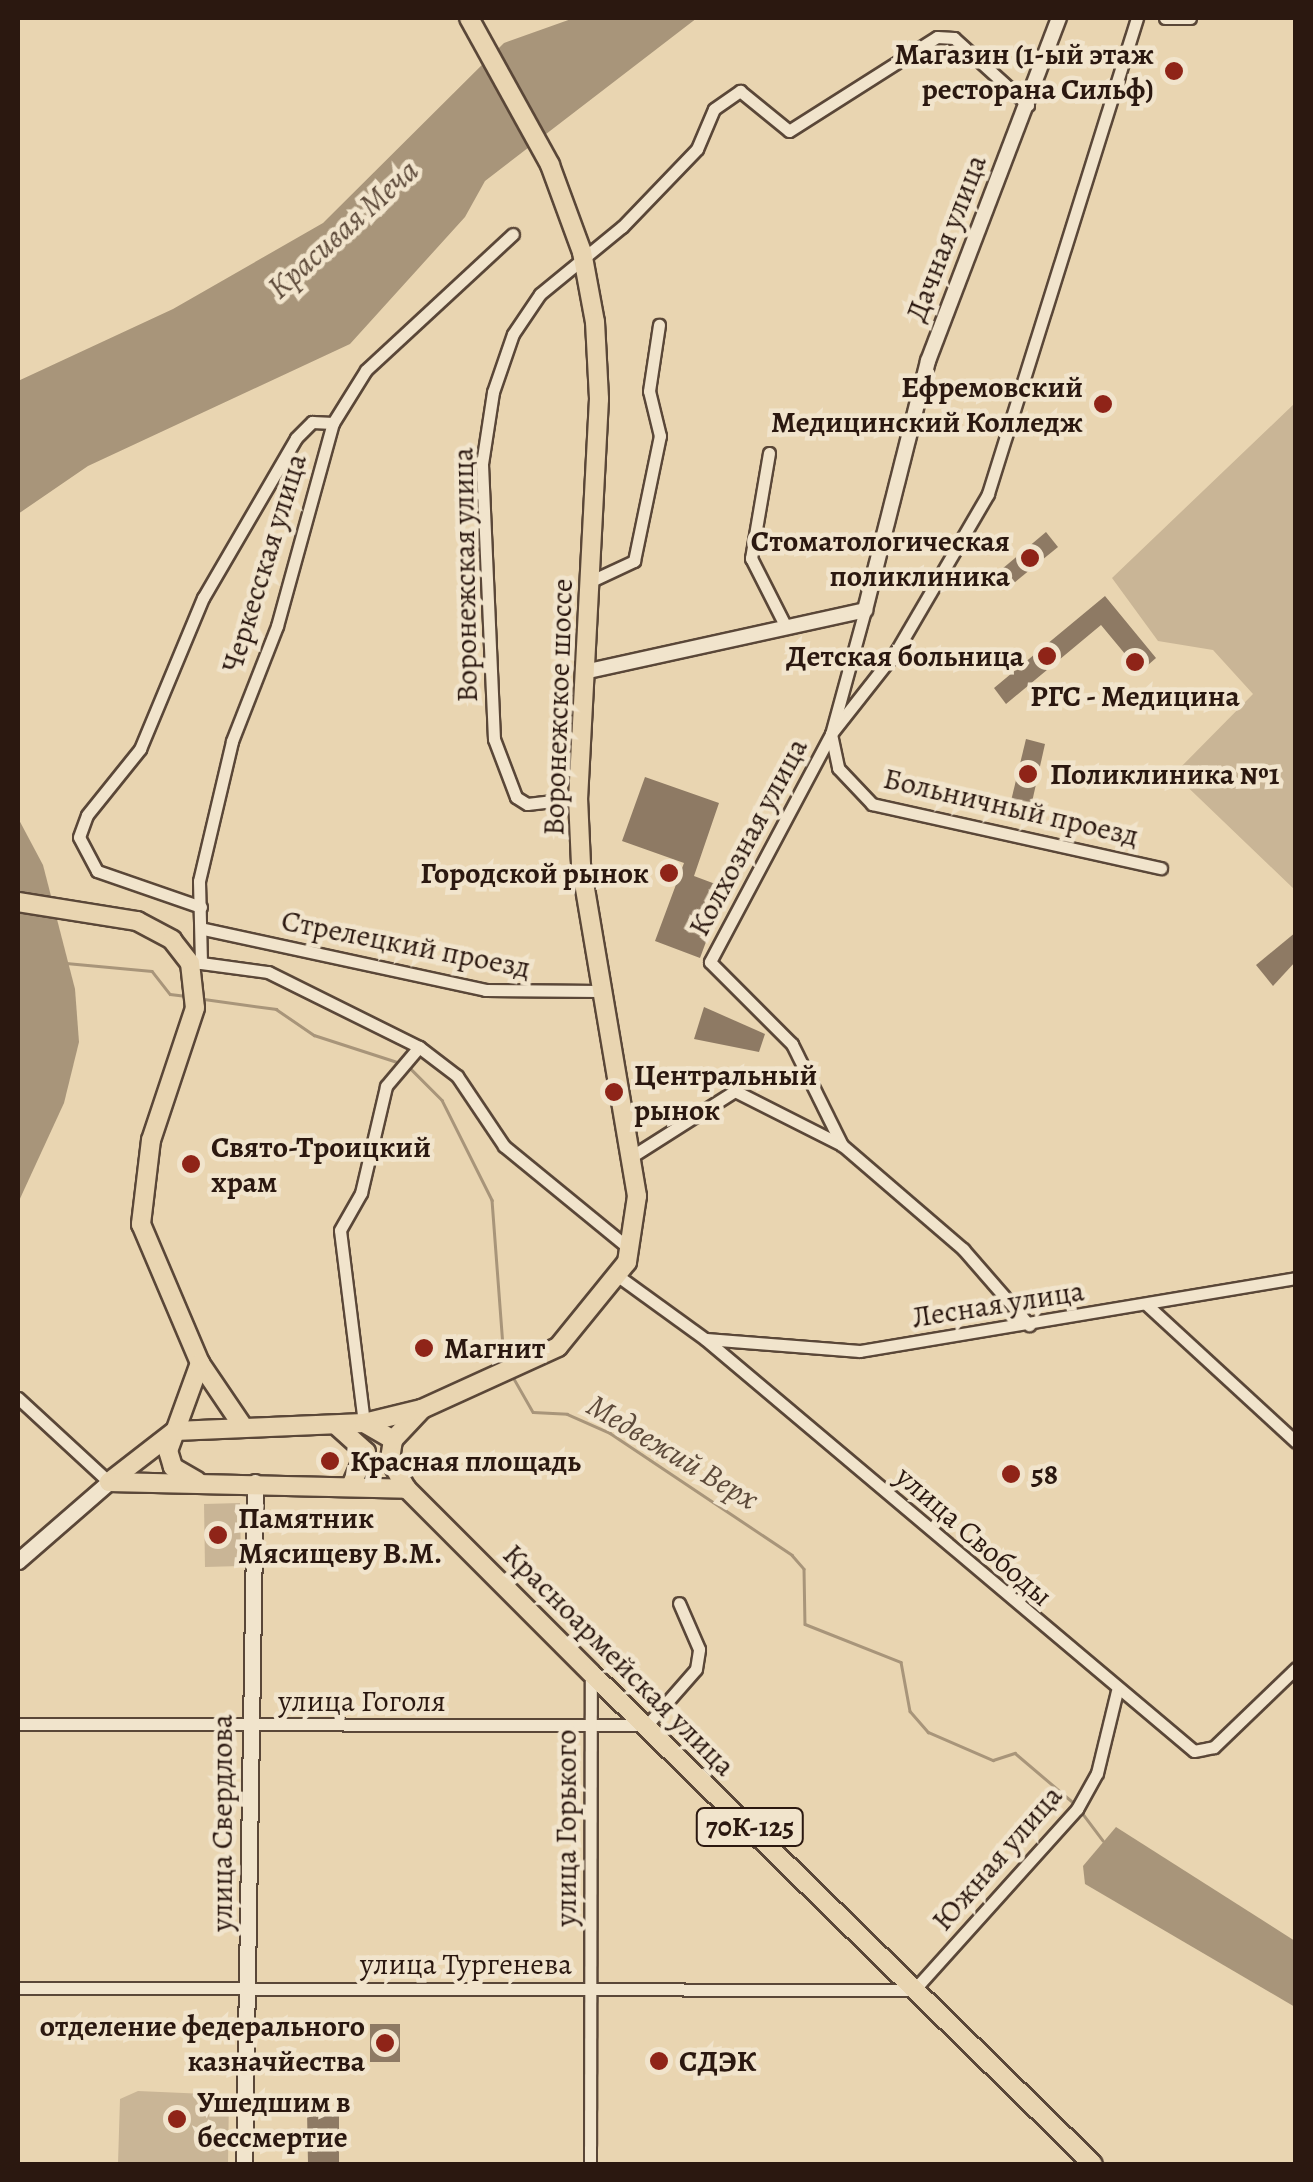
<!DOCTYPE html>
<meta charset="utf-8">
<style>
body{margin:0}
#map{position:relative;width:1313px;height:2182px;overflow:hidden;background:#e9d5b1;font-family:Alegreya,serif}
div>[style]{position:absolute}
.green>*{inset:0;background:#c9b596}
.water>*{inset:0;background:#a8957a}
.stream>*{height:2.5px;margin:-1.25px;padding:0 1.25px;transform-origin:1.25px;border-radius:1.25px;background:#a8957a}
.building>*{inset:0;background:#8e7a64}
.roads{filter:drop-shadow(2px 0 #5a4738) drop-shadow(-2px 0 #5a4738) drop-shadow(0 2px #5a4738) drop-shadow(0 -2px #5a4738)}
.minor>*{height:11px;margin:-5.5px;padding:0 5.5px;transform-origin:5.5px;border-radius:5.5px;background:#f1e4cc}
.tertiary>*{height:14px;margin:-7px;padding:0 7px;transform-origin:7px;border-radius:7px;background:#f1e4cc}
.secondary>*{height:15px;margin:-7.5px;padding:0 7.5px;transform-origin:7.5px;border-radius:7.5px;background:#f1e4cc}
.primary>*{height:18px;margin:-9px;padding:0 9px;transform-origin:9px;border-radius:9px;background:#e9d5b1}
.dots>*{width:28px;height:28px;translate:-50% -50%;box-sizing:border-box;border:5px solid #f1e4cc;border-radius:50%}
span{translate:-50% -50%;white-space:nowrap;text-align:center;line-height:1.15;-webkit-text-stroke:9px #f1e4cc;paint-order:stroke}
.shield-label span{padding:2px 8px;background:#f1e4cc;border:2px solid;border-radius:8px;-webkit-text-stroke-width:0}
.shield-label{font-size:28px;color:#2b1810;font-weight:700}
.poi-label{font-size:30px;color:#2b1810;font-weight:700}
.right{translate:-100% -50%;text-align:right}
.left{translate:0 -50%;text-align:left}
.street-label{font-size:30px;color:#2b1810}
.water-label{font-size:32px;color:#5d4a3a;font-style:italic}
.frame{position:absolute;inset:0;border:20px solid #2b1810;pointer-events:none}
</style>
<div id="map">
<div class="green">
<div style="clip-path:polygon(1295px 403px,1295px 890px,1174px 774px,1253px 694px,1213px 650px,1158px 641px,1112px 578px)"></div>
<div style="clip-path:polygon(240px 1503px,241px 1566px,205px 1567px,204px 1504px)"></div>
<div style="clip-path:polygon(138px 2091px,229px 2095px,228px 2164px,118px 2164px,120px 2099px)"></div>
</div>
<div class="water">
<div style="clip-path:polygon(574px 18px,697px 18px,485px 181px,465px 217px,350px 344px,88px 466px,18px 514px,18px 381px,173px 309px,323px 223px,504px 43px)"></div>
<div style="clip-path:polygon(18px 818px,43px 865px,75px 989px,79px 1042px,64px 1103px,18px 1203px)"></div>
<div style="clip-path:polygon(1116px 1827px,1295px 1941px,1295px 2007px,1085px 1884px,1083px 1866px)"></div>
</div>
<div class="stream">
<div style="left:66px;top:963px;width:86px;rotate:5.3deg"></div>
<div style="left:152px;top:971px;width:29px;rotate:52deg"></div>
<div style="left:170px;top:994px;width:16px;rotate:7deg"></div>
<div style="left:204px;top:999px;width:73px;rotate:7.9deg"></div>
<div style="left:276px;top:1009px;width:46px;rotate:34.4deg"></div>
<div style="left:314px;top:1035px;width:87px;rotate:18deg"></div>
<div style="left:409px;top:1067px;width:47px;rotate:45deg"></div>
<div style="left:442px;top:1100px;width:112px;rotate:63.4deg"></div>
<div style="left:492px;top:1200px;width:161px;rotate:85.7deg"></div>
<div style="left:513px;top:1377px;width:40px;rotate:60.3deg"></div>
<div style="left:533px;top:1412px;width:34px;rotate:3deg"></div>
<div style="left:567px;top:1414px;width:47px;rotate:23.8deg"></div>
<div style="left:610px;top:1433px;width:219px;rotate:33.8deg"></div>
<div style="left:792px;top:1555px;width:18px;rotate:49deg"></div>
<div style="left:804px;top:1569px;width:55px;rotate:89deg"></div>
<div style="left:805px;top:1624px;width:103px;rotate:21.6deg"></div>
<div style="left:901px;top:1662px;width:50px;rotate:79.6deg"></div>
<div style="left:910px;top:1711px;width:28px;rotate:49deg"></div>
<div style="left:928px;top:1732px;width:71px;rotate:23.3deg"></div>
<div style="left:993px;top:1760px;width:23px;rotate:-18deg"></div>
<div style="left:1015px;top:1753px;width:79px;rotate:40.4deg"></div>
<div style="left:1080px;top:1810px;width:38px;rotate:53deg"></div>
</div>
<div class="building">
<div style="clip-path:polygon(1046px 532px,1058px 547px,1014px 583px,1002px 569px)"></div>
<div style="clip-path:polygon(1105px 596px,1156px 658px,1140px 672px,1101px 625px,1006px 704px,994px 688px)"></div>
<div style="clip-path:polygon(1026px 739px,1045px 744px,1030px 811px,1010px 805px)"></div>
<div style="clip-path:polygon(645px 777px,719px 803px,694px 876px,726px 888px,700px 958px,655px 941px,684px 863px,622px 841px)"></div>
<div style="clip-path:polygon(1296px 932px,1296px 961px,1273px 986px,1256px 965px)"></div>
<div style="clip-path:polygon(704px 1007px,765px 1034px,759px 1052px,694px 1039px)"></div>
<div style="clip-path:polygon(370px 2024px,400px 2024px,400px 2062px,370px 2062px)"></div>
<div style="clip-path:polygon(307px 2111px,339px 2111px,339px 2130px,327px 2130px,327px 2149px,339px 2149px,339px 2164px,308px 2164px)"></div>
</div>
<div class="roads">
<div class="minor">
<div style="left:1137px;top:18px;width:499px;rotate:107.4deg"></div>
<div style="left:988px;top:494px;width:181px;rotate:120.3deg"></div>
<div style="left:897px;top:650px;width:107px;rotate:128.2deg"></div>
<div style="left:831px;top:734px;width:35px;rotate:78deg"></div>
<div style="left:838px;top:768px;width:50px;rotate:46.6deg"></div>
<div style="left:872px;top:804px;width:296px;rotate:12.5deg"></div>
<div style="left:1165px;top:18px;width:25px"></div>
<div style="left:769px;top:453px;width:107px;rotate:99.7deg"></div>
<div style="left:751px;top:558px;width:77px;rotate:63.1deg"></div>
<div style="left:589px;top:582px;width:50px;rotate:-25deg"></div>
<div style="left:634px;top:561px;width:128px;rotate:-78.3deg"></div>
<div style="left:660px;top:436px;width:46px;rotate:-103.7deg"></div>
<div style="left:649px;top:391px;width:67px;rotate:-81.4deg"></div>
<div style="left:865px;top:610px;width:129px;rotate:105.3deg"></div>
<div style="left:831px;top:734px;width:258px;rotate:118deg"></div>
<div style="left:710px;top:962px;width:116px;rotate:45deg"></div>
<div style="left:792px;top:1044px;width:113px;rotate:63.7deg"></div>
<div style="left:842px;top:1145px;width:160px;rotate:40.7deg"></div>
<div style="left:963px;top:1249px;width:101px;rotate:49deg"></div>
<div style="left:578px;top:798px;width:51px;rotate:173.3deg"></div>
<div style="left:527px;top:804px;width:13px;rotate:-148deg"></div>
<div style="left:516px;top:797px;width:62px;rotate:-110.8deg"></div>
<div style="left:494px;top:739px;width:275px;rotate:-92.5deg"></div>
<div style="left:482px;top:464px;width:73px;rotate:-81.3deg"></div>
<div style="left:493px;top:392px;width:61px;rotate:-71deg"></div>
<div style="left:513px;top:334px;width:48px;rotate:-56deg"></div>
<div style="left:540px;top:294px;width:106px;rotate:-39.3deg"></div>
<div style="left:622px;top:227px;width:108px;rotate:-46.1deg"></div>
<div style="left:697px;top:149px;width:43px;rotate:-67deg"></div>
<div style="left:714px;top:109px;width:32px;rotate:-35deg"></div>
<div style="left:740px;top:91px;width:63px;rotate:39.2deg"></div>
<div style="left:789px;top:131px;width:175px;rotate:-32.4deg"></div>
<div style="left:937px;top:37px;width:17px;rotate:3deg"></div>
<div style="left:954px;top:38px;width:100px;rotate:42.2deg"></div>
<div style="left:201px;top:907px;width:110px;rotate:-160.9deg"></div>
<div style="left:97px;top:871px;width:38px;rotate:-118deg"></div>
<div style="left:79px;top:837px;width:23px;rotate:-70deg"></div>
<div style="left:87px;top:815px;width:85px;rotate:-51.2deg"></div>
<div style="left:140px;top:749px;width:164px;rotate:-67.4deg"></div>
<div style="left:203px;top:598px;width:185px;rotate:-59.8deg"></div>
<div style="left:296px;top:438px;width:23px;rotate:-45deg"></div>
<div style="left:312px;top:422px;width:21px;rotate:3deg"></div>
<div style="left:204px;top:929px;width:288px;rotate:12.2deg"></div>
<div style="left:485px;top:990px;width:115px;rotate:0.5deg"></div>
<div style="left:190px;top:963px;width:11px"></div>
<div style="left:201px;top:963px;width:82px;rotate:-91.4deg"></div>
<div style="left:199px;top:881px;width:144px;rotate:-76.7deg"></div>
<div style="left:232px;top:741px;width:123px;rotate:-68.6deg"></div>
<div style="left:277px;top:626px;width:211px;rotate:-74.6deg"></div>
<div style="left:333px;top:423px;width:62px;rotate:-58.1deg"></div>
<div style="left:366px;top:370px;width:200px;rotate:-42.8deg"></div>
<div style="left:201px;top:963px;width:68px;rotate:7.7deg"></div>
<div style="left:268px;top:972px;width:169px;rotate:26.4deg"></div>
<div style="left:419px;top:1047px;width:48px;rotate:37.3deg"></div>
<div style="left:457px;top:1076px;width:84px;rotate:56.1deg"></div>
<div style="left:504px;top:1146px;width:163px;rotate:39.3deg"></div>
<div style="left:634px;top:1155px;width:120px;rotate:-32.4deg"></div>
<div style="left:735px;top:1091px;width:120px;rotate:26.8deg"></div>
<div style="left:618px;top:1276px;width:107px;rotate:35.9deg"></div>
<div style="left:705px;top:1339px;width:639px;rotate:40.12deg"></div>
<div style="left:1194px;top:1751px;width:20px;rotate:-11deg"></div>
<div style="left:1214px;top:1747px;width:114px;rotate:-43.9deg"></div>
<div style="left:1147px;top:1305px;width:202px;rotate:42.6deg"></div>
<div style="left:706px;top:1339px;width:154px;rotate:4.5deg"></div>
<div style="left:860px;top:1351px;width:442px;rotate:-9.5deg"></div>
<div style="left:18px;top:1398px;width:124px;rotate:42.7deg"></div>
<div style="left:364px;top:1423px;width:194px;rotate:-97.1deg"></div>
<div style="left:340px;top:1230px;width:43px;rotate:-60.4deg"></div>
<div style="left:361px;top:1193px;width:110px;rotate:-76.8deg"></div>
<div style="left:386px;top:1086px;width:51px;rotate:-49.8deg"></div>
<div style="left:18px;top:1724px;width:629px;rotate:0.09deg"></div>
<div style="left:647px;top:1725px;width:74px;rotate:-48.8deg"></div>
<div style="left:696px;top:1669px;width:20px;rotate:-81deg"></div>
<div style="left:699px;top:1649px;width:50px;rotate:-113.5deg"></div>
<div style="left:18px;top:1988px;width:896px;rotate:0.13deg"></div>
<div style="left:914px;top:1990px;width:244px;rotate:-48deg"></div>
<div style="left:1077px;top:1809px;width:41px;rotate:-60.9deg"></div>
<div style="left:1097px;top:1773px;width:84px;rotate:-76.3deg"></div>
<div style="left:590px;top:2164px;width:491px;rotate:-89.9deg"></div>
</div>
<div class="tertiary">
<div style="left:584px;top:672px;width:288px;rotate:-12.4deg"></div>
<div style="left:865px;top:610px;width:257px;rotate:-75.8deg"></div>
<div style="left:928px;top:361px;width:367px;rotate:-69.1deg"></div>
</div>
<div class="secondary">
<div style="left:18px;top:1561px;width:121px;rotate:-41deg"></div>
<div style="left:244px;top:2164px;width:682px;rotate:-89.08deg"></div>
</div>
<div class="primary">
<div style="left:469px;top:18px;width:168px;rotate:61.1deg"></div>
<div style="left:550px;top:165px;width:93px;rotate:69.8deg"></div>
<div style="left:582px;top:252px;width:71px;rotate:79.5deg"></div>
<div style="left:595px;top:322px;width:77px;rotate:87deg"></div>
<div style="left:599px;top:399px;width:400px;rotate:93deg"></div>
<div style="left:578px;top:798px;width:67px;rotate:87.4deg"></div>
<div style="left:581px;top:865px;width:336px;rotate:80.4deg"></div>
<div style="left:637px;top:1196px;width:67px;rotate:98.6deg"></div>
<div style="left:627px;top:1262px;width:109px;rotate:129.1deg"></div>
<div style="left:558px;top:1347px;width:149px;rotate:155.5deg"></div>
<div style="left:422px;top:1409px;width:42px;rotate:133.1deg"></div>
<div style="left:393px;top:1440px;width:20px;rotate:99deg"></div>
<div style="left:390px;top:1460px;width:34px;rotate:60deg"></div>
<div style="left:407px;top:1489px;width:260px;rotate:45deg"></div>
<div style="left:591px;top:1673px;width:702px;rotate:44.37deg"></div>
<div style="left:18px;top:902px;width:121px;rotate:9.1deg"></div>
<div style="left:137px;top:921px;width:40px;rotate:28deg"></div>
<div style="left:172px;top:940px;width:29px;rotate:52deg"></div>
<div style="left:190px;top:963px;width:45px;rotate:83.7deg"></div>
<div style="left:195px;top:1008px;width:139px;rotate:108.4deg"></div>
<div style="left:151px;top:1140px;width:85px;rotate:96.8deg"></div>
<div style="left:141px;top:1224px;width:151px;rotate:67deg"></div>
<div style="left:200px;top:1363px;width:78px;rotate:55.9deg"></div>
<div style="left:364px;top:1423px;width:59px;rotate:-13.8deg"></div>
<div style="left:336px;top:1425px;width:40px;rotate:42deg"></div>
<div style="left:366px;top:1452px;width:34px;rotate:114deg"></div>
<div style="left:197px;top:1481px;width:28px;rotate:-150deg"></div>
<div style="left:173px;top:1467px;width:17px;rotate:-107deg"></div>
<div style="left:168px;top:1451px;width:94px;rotate:-70deg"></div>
<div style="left:109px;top:1482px;width:83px;rotate:-37.7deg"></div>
<div style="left:175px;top:1431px;width:189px;rotate:-2.4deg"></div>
<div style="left:364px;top:1423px;width:34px;rotate:30deg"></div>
<div style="left:109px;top:1482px;width:298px;rotate:1.3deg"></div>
</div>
</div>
<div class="dots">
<div style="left:1174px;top:71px;background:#8f2418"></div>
<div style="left:1103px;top:404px;background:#8f2418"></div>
<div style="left:1030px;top:558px;background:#8f2418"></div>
<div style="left:1047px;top:656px;background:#8f2418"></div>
<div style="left:1135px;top:662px;background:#8f2418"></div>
<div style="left:1028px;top:774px;background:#8f2418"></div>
<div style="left:669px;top:873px;background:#8f2418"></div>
<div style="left:614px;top:1092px;background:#8f2418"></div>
<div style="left:191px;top:1164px;background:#8f2418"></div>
<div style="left:424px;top:1348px;background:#8f2418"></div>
<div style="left:330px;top:1461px;background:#8f2418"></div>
<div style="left:1011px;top:1474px;background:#8f2418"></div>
<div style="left:218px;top:1535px;background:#8f2418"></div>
<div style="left:385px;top:2043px;background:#8f2418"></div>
<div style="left:659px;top:2061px;background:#8f2418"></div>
<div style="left:177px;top:2119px;background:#8f2418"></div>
</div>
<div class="shield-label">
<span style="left:750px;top:1827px">70К-125</span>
</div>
<div class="poi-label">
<span class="right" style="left:1154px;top:71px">Магазин (1-ый этаж<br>ресторана Сильф)</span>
<span class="right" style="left:1083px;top:404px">Ефремовский<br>Медицинский Колледж</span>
<span class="right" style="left:1010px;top:558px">Стоматологическая<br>поликлиника</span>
<span class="right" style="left:1024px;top:656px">Детская больница</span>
<span style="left:1135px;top:696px">РГС - Медицина</span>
<span class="left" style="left:1050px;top:774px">Поликлиника №1</span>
<span class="right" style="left:649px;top:873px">Городской рынок</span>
<span class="left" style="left:634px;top:1092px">Центральный<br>рынок</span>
<span class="left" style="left:211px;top:1164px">Свято-Троицкий<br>храм</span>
<span class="left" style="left:444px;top:1348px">Магнит</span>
<span class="left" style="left:350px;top:1461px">Красная площадь</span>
<span class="left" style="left:1031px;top:1474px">58</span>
<span class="left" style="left:238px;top:1535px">Памятник<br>Мясищеву В.М.</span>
<span class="right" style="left:365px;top:2043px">отделение федерального<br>казначйества</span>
<span class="left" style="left:679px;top:2061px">СДЭК</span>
<span class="left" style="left:197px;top:2119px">Ушедшим в<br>бессмертие</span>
</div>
<div class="street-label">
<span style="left:946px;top:238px;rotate:-69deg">Дачная улица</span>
<span style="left:264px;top:563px;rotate:-73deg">Черкесская улица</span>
<span style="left:465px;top:575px;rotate:-91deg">Воронежская улица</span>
<span style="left:558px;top:707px;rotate:-88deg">Воронежское шоссе</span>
<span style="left:1011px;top:807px;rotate:13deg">Больничный проезд</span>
<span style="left:748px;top:837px;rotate:-62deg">Колхозная улица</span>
<span style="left:406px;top:944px;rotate:11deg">Стрелецкий проезд</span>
<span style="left:998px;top:1304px;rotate:-9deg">Лесная улица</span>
<span style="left:974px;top:1536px;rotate:41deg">улица Свободы</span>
<span style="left:619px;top:1660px;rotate:45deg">Красноармейская улица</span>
<span style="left:362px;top:1701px">улица Гоголя</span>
<span style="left:222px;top:1823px;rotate:-90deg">улица Свердлова</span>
<span style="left:566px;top:1828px;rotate:-90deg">улица Горького</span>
<span style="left:997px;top:1858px;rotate:-49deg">Южная улица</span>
<span style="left:466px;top:1964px">улица Тургенева</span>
</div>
<div class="water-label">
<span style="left:343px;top:229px;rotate:-42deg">Красивая Меча</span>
<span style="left:673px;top:1452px;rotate:31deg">Медвежий Верх</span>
</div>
<div class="frame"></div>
</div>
